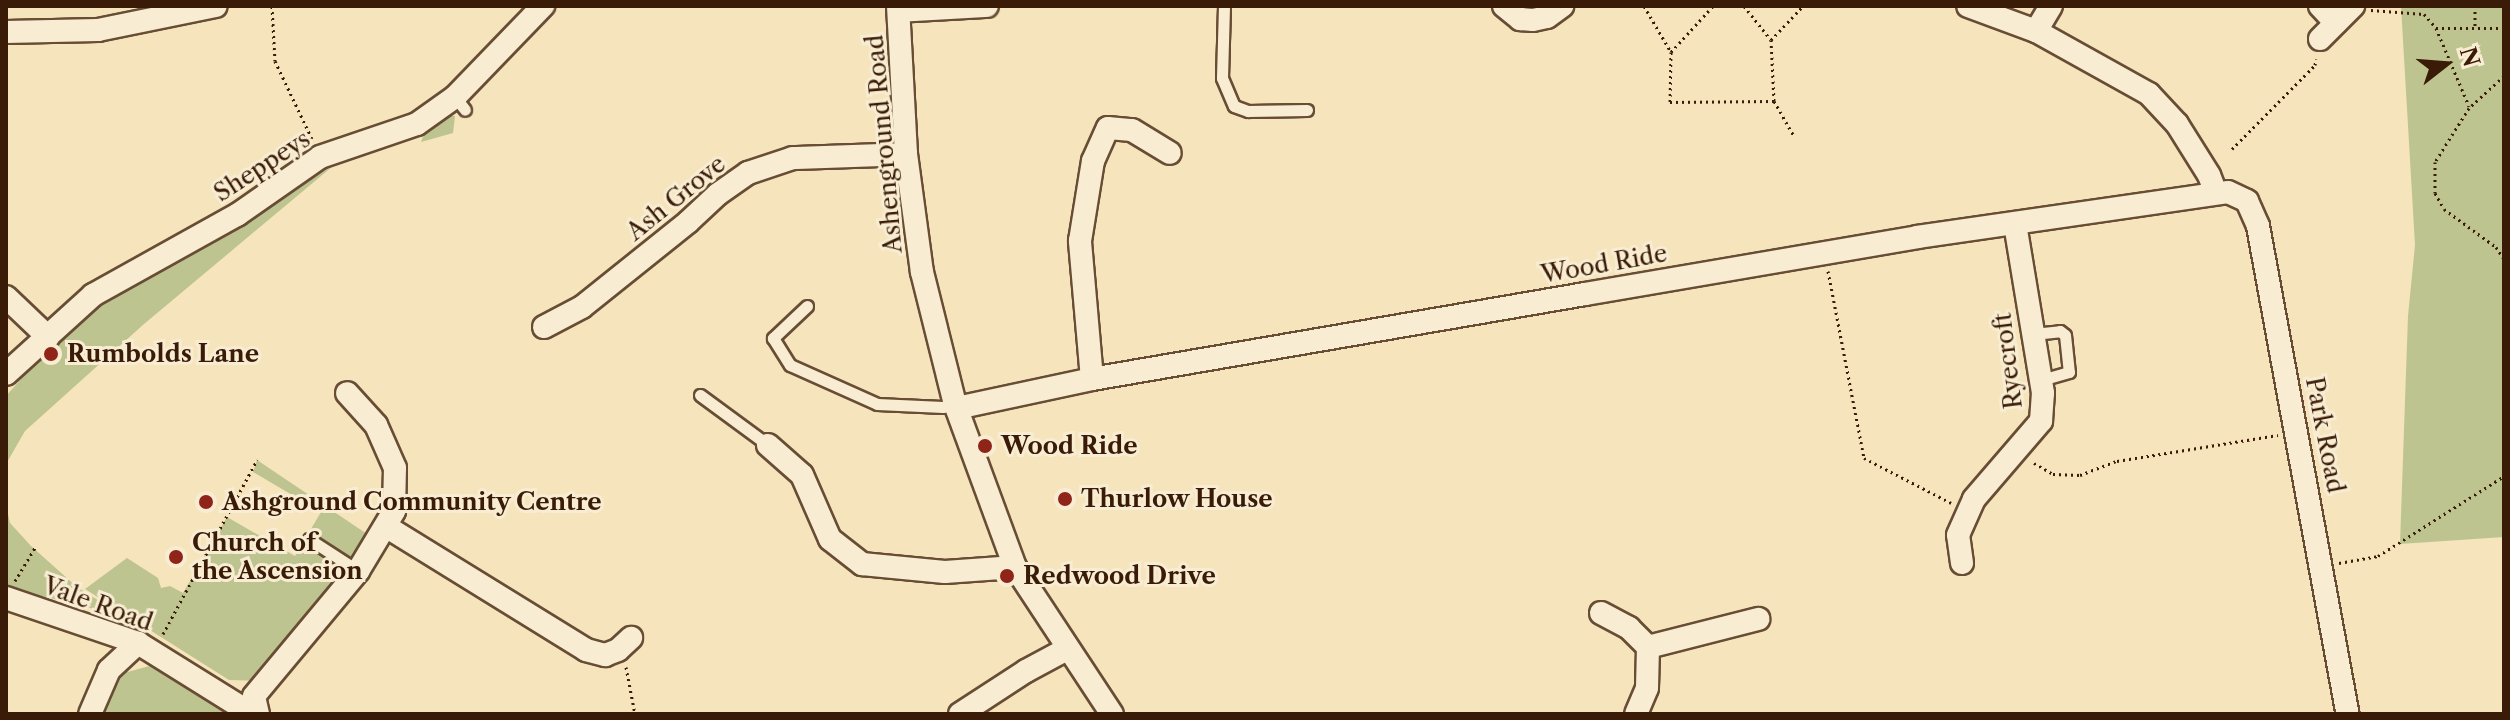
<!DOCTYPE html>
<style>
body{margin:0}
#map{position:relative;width:2510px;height:720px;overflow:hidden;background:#f5e4bc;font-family:"Libre Caslon Text",serif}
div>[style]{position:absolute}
.green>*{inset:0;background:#bdc48f}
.path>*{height:3px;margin-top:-1.5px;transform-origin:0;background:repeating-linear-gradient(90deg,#391b07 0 2px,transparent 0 6px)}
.roads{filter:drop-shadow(2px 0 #684d34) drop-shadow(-2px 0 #684d34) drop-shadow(0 2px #684d34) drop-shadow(0 -2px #684d34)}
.service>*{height:11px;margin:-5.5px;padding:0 5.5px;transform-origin:5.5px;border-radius:5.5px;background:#f8edd3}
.minor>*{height:22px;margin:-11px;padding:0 11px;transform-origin:11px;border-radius:11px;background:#f8edd3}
.dots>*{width:22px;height:22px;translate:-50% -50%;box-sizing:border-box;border:4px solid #f8edd3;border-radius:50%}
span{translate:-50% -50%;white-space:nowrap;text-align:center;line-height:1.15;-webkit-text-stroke:6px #f8edd3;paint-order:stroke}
.street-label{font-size:24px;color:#391b07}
.poi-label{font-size:24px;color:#391b07;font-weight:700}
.left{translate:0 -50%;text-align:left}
.frame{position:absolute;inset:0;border:8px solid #391b07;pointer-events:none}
.north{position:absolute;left:2406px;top:24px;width:80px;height:80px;-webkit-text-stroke:6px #f8edd3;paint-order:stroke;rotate:73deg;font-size:22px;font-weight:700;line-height:32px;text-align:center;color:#391b07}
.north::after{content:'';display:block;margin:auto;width:28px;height:36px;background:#391b07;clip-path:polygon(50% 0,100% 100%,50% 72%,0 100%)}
</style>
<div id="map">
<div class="green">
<div style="clip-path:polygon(2401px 6px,2504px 6px,2504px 537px,2400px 544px,2408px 316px,2415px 245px)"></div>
<div style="clip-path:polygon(450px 116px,455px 116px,453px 133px,421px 142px,425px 132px)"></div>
<div style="clip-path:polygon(333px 166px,144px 324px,25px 431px,6px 464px,6px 396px,63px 332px,127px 287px)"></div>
<div style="clip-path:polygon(257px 460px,367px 534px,267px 681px,229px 680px,85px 589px,127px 558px,158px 578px,161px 588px,170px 586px,183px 593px,227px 517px,295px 556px,321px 512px,253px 472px)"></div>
<div style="clip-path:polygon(6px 505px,10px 523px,31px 546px,77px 587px,112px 609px,106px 612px,6px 587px)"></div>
<div style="clip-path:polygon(153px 665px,233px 714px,103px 714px,120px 674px)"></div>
</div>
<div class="path">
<div style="left:272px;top:6px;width:55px;rotate:86.9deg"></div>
<div style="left:275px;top:61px;width:86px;rotate:64.6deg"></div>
<div style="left:1644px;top:6px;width:53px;rotate:59.6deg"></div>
<div style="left:1671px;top:52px;width:62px;rotate:-47.6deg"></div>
<div style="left:1744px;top:6px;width:43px;rotate:51.5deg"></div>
<div style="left:1771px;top:40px;width:47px;rotate:-46.7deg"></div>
<div style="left:2475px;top:6px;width:20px;rotate:90deg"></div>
<div style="left:2371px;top:10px;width:53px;rotate:4.3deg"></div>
<div style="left:2424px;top:14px;width:18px;rotate:49deg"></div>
<div style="left:2436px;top:28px;width:85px;rotate:67.1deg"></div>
<div style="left:2436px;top:28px;width:68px"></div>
<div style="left:1671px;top:52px;width:50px;rotate:91.1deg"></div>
<div style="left:1670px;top:102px;width:104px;rotate:-0.6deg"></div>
<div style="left:1774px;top:101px;width:61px;rotate:-92.8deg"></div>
<div style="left:2504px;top:76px;width:47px;rotate:137.6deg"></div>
<div style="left:2469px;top:108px;width:64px;rotate:122.2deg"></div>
<div style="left:2435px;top:162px;width:31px;rotate:90deg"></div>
<div style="left:2435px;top:193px;width:18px;rotate:61deg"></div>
<div style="left:2444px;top:209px;width:64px;rotate:36.2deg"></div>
<div style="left:2496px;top:247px;width:14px;rotate:56deg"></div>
<div style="left:1774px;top:101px;width:40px;rotate:60.3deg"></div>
<div style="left:2232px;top:149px;width:118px;rotate:-45.3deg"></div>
<div style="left:2315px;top:65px;width:6px;rotate:-81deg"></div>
<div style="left:1828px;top:271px;width:190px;rotate:79.1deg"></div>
<div style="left:1864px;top:458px;width:98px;rotate:27.3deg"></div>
<div style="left:2034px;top:463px;width:22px;rotate:30deg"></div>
<div style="left:2053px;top:474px;width:27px;rotate:2deg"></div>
<div style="left:2080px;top:475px;width:40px;rotate:-21deg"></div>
<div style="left:2117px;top:461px;width:163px;rotate:-9.2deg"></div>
<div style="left:2339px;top:563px;width:40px;rotate:-10deg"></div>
<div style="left:2378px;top:556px;width:149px;rotate:-32.4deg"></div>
<div style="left:15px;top:581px;width:41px;rotate:-59deg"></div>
<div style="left:163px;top:634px;width:198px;rotate:-61.6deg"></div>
<div style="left:626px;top:667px;width:48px;rotate:79.2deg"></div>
</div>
<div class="roads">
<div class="service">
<div style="left:1224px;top:6px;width:72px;rotate:91.6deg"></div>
<div style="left:1222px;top:78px;width:30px;rotate:67deg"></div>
<div style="left:1234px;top:106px;width:15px;rotate:20deg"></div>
<div style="left:1248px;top:111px;width:59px;rotate:-1deg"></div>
<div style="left:455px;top:97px;width:16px;rotate:52deg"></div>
<div style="left:807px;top:306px;width:47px;rotate:136.7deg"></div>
<div style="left:773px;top:338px;width:32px;rotate:58deg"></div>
<div style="left:790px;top:365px;width:95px;rotate:24.1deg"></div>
<div style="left:877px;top:404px;width:66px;rotate:2.6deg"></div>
<div style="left:943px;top:407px;width:12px;rotate:-14deg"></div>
<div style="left:2033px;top:334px;width:27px;rotate:-6deg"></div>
<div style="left:2060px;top:331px;width:6px;rotate:39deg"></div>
<div style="left:2065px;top:335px;width:37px;rotate:84deg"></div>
<div style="left:2069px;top:372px;width:29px;rotate:164deg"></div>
<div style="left:700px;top:395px;width:84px;rotate:36.3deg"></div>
<div style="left:309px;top:539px;width:59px;rotate:33.1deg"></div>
</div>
<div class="minor">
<div style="left:898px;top:6px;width:148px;rotate:86.9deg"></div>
<div style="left:906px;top:154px;width:119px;rotate:82.3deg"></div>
<div style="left:922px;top:272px;width:136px;rotate:76deg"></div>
<div style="left:955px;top:404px;width:174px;rotate:69.8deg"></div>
<div style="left:1015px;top:567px;width:176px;rotate:56.6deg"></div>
<div style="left:1504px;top:6px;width:21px;rotate:39deg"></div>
<div style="left:1520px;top:19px;width:13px;rotate:4deg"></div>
<div style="left:1533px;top:20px;width:14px;rotate:-12deg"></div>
<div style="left:1547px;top:17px;width:19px;rotate:-36deg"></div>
<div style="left:1968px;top:6px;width:72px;rotate:20.2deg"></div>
<div style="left:2036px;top:31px;width:129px;rotate:29.1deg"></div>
<div style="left:2149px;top:94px;width:41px;rotate:47deg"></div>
<div style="left:2177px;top:124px;width:60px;rotate:57.9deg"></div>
<div style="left:2209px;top:175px;width:19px;rotate:69deg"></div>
<div style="left:2320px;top:6px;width:23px;rotate:47deg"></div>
<div style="left:899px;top:11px;width:88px;rotate:-3.3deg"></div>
<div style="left:2036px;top:31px;width:29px;rotate:-59deg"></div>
<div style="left:6px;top:32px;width:92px;rotate:-1.2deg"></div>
<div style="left:98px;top:30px;width:120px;rotate:-11.5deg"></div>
<div style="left:2320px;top:39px;width:47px;rotate:-45deg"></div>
<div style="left:6px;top:297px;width:58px;rotate:43.6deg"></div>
<div style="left:544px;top:327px;width:43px;rotate:-27.8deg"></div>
<div style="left:582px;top:307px;width:136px;rotate:-38.7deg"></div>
<div style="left:688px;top:222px;width:41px;rotate:-43deg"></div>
<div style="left:718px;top:194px;width:37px;rotate:-35deg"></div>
<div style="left:748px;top:173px;width:47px;rotate:-18.4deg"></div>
<div style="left:793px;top:158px;width:113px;rotate:-2deg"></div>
<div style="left:6px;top:374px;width:118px;rotate:-42.2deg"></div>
<div style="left:93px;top:295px;width:165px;rotate:-29.1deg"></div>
<div style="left:237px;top:215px;width:101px;rotate:-34.9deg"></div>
<div style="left:320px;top:157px;width:102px;rotate:-18.8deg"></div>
<div style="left:417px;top:124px;width:47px;rotate:-35.4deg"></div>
<div style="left:455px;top:97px;width:127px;rotate:-46deg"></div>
<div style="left:1092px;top:379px;width:139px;rotate:-95deg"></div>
<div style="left:1080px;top:241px;width:81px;rotate:-80.8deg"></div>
<div style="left:1093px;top:161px;width:36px;rotate:-66deg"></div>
<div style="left:1108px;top:128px;width:24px;rotate:5deg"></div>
<div style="left:1132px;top:130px;width:44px;rotate:31.2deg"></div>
<div style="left:957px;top:408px;width:138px;rotate:-12.1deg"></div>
<div style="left:1092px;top:379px;width:500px;rotate:-9.78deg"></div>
<div style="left:1585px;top:294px;width:337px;rotate:-9.7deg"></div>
<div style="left:1917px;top:237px;width:314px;rotate:-8.2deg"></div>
<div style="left:2228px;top:192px;width:21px;rotate:25deg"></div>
<div style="left:2247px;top:201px;width:27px;rotate:66deg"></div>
<div style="left:2258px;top:226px;width:496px;rotate:79.6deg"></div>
<div style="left:768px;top:445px;width:45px;rotate:41.4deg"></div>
<div style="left:802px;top:475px;width:70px;rotate:66.4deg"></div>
<div style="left:830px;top:539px;width:41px;rotate:38deg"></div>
<div style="left:862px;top:564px;width:83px;rotate:5.5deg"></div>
<div style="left:945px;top:572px;width:70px;rotate:-4.1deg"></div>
<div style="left:387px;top:527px;width:234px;rotate:31.7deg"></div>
<div style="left:586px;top:650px;width:20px;rotate:15deg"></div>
<div style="left:605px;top:655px;width:14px;rotate:-21deg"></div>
<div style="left:618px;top:650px;width:18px;rotate:-43deg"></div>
<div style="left:1962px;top:563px;width:28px;rotate:-98deg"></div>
<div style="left:1958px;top:535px;width:39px;rotate:-66deg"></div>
<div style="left:1974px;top:499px;width:103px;rotate:-49.3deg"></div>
<div style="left:2041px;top:421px;width:28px;rotate:-86deg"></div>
<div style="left:2043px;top:393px;width:172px;rotate:-99.4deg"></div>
<div style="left:6px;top:598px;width:139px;rotate:18.8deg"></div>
<div style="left:138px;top:643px;width:134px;rotate:31.9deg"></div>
<div style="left:1601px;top:613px;width:32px;rotate:28deg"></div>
<div style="left:1629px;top:628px;width:27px;rotate:45deg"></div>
<div style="left:1648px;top:647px;width:114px;rotate:-14.3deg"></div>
<div style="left:90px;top:714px;width:48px;rotate:-66.6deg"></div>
<div style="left:109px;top:670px;width:40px;rotate:-43deg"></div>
<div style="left:258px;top:714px;width:18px;rotate:-103deg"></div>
<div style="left:254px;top:696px;width:163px;rotate:-50.2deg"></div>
<div style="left:358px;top:571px;width:70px;rotate:-59deg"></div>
<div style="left:394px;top:511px;width:43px;rotate:-88.7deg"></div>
<div style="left:395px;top:468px;width:47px;rotate:-113.8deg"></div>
<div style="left:376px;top:425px;width:43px;rotate:-132.2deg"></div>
<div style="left:960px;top:714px;width:79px;rotate:-33.1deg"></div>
<div style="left:1026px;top:671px;width:47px;rotate:-28.2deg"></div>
<div style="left:1636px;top:714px;width:28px;rotate:-67deg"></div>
<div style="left:1647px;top:688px;width:41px;rotate:-88.6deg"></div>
</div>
</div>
<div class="dots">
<div style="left:51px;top:354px;background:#8f2418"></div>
<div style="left:985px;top:446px;background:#8f2418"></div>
<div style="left:1065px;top:499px;background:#8f2418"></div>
<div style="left:206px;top:502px;background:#8f2418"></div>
<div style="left:176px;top:557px;background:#8f2418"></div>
<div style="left:1007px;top:576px;background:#8f2418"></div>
</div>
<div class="street-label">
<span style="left:884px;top:144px;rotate:-95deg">Ashenground Road</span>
<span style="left:262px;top:166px;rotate:-33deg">Sheppeys</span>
<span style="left:676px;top:198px;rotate:-39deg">Ash Grove</span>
<span style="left:1604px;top:264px;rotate:-10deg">Wood Ride</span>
<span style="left:2008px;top:361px;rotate:-97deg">Ryecroft</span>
<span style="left:2325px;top:435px;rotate:79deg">Park Road</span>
<span style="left:98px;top:604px;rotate:20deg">Vale Road</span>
</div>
<div class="poi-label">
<span class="left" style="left:67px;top:354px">Rumbolds Lane</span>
<span class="left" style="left:1001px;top:446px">Wood Ride</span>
<span class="left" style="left:1081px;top:499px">Thurlow House</span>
<span class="left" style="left:222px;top:502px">Ashground Community Centre</span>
<span class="left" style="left:192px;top:557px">Church of<br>the Ascension</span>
<span class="left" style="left:1023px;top:576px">Redwood Drive</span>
</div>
<div class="frame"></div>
<div class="north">N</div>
</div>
